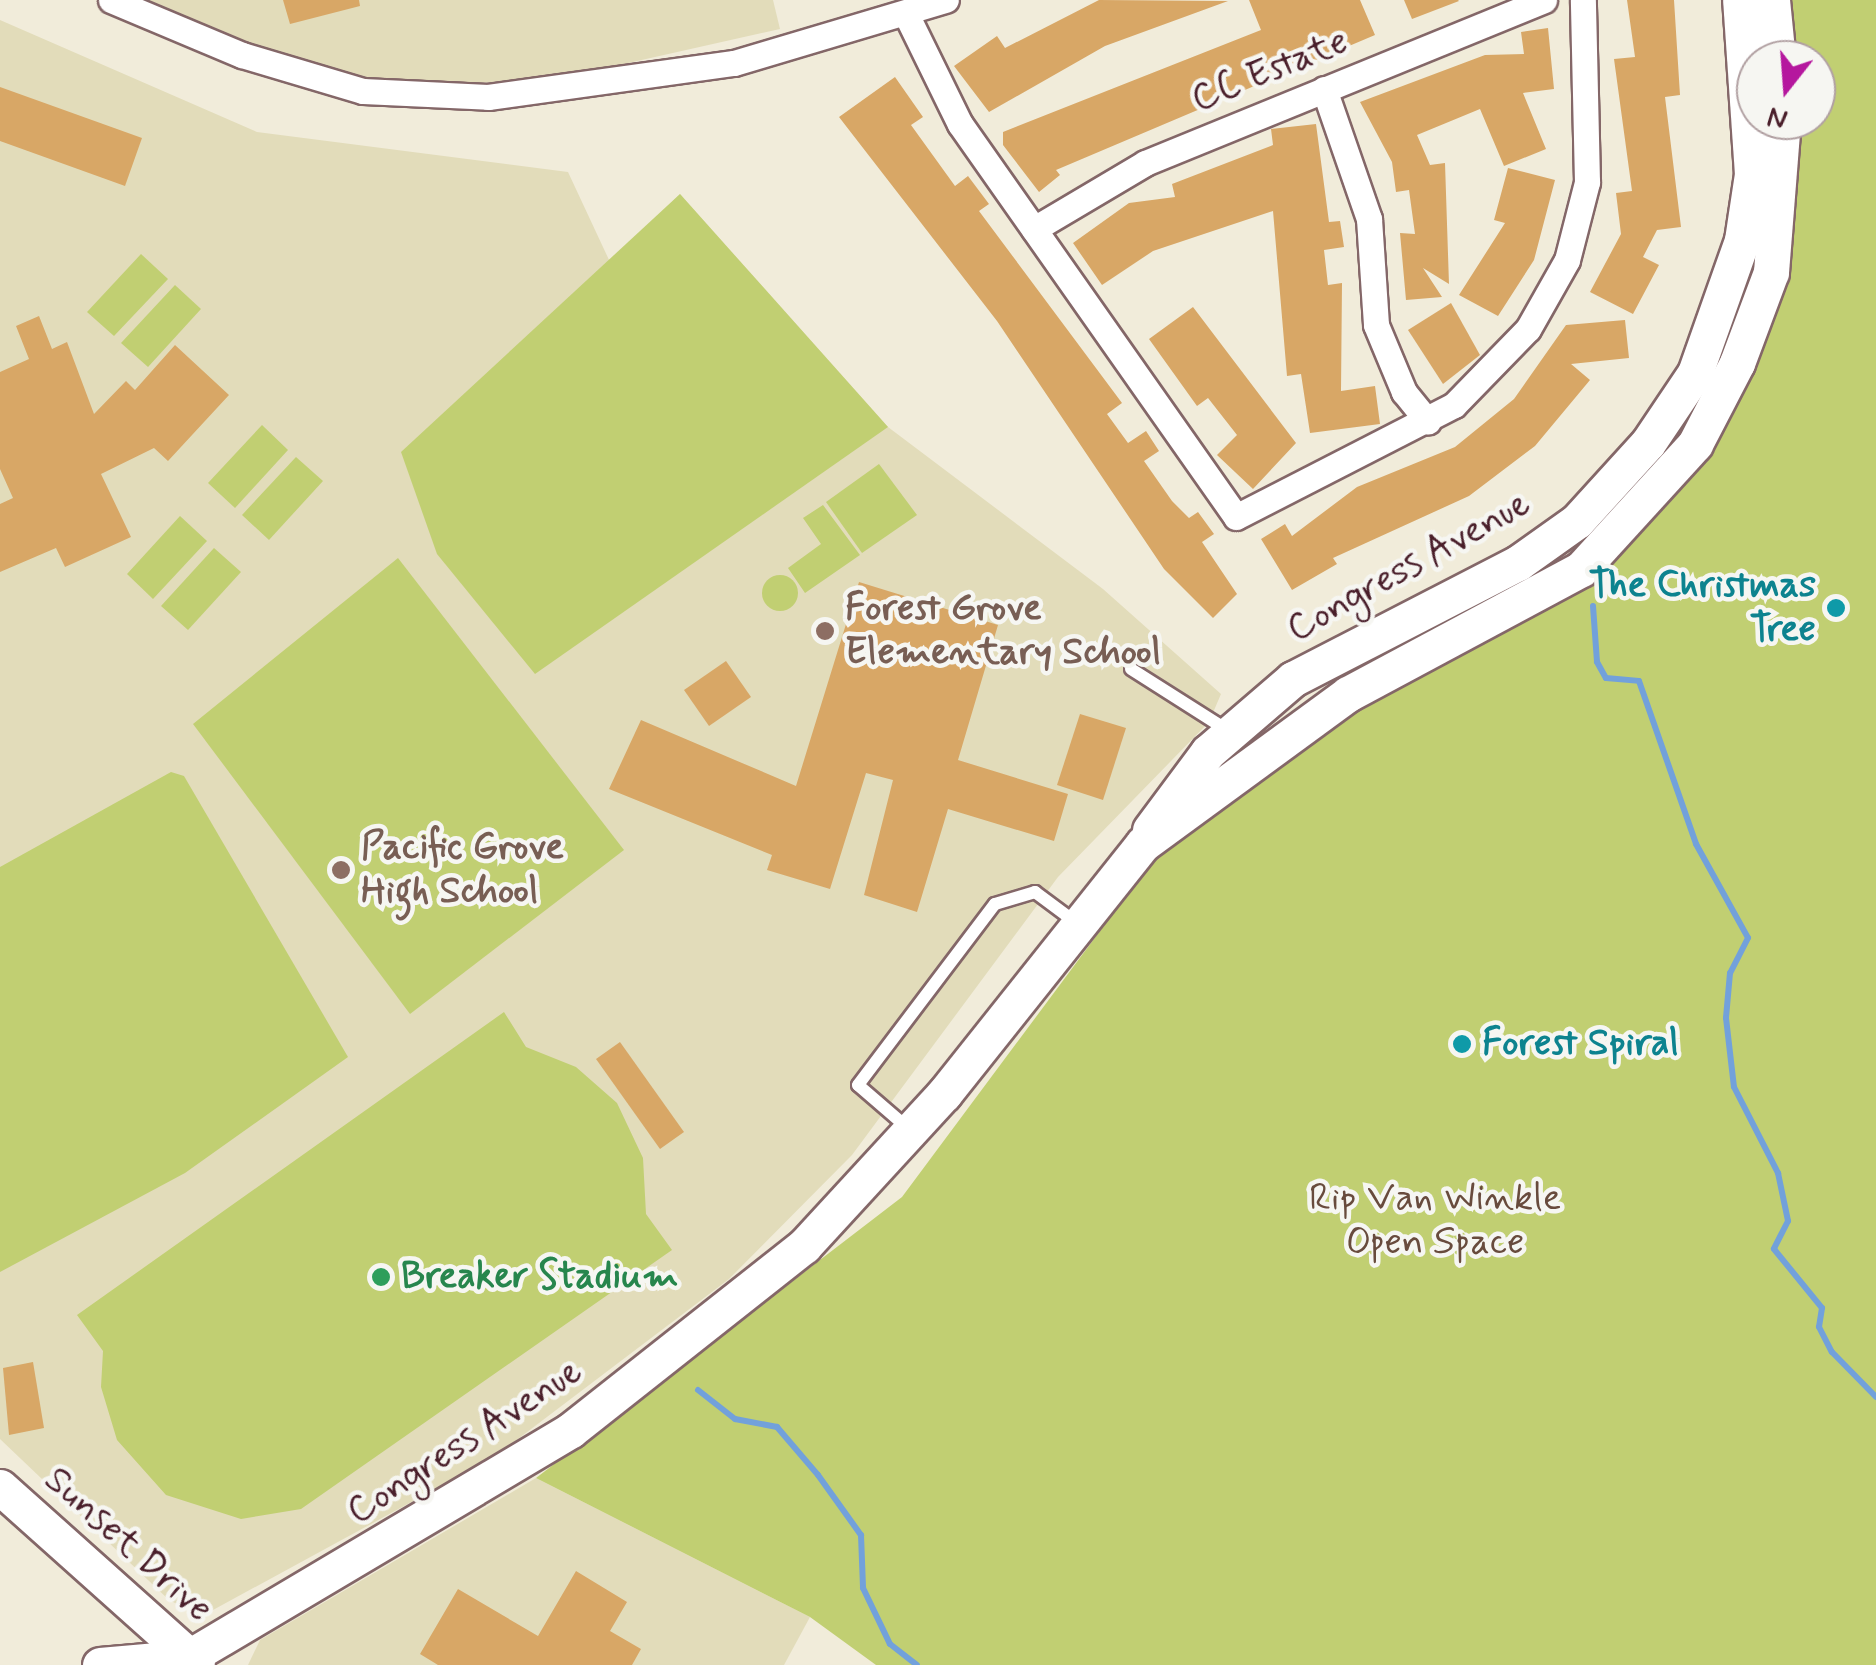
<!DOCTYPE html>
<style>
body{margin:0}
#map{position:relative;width:1876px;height:1665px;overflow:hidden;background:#f1ecda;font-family:Mynerve,sans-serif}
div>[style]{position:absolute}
.built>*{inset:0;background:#e2dcba}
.green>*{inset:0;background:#c1cf72}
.round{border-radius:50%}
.stream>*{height:6px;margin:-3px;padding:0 3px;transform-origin:3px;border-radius:3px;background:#72a1db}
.building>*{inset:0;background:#d8a766}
.roads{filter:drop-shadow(2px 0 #846768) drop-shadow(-2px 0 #846768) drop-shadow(0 2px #846768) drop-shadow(0 -2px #846768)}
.lane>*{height:12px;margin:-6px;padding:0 6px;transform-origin:6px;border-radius:6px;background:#fff}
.street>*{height:25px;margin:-12.5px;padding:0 12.5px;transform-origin:12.5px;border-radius:12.5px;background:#fff}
.secondary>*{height:35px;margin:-17.5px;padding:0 17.5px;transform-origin:17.5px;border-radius:17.5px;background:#fff}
.dots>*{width:28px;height:28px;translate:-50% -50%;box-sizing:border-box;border:5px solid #f6f6f2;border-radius:50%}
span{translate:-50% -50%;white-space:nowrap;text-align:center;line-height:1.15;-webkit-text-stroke:9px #f6f6f2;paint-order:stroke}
.street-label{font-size:38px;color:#4a1f2b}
.culture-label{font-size:38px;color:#0d838f;font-weight:700}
.right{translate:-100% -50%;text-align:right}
.left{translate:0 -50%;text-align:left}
.education-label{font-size:38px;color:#785e54;font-weight:700}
.park-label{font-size:38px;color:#684b3d}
.leisure-label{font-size:38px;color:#27864d;font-weight:700}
.north{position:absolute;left:1736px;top:40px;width:100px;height:100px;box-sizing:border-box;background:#f6f6f2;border:2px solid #b1a0a2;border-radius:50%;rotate:197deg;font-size:28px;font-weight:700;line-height:40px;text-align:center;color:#4a1f2b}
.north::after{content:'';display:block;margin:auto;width:35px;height:45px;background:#b5179e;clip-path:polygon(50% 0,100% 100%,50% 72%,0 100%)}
</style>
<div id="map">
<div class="built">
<div style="clip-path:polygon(132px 0,773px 0,780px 29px,566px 77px,384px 89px,214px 37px)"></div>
<div style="clip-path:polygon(0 20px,257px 132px,568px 172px,610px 262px,680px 194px,888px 427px,1103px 589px,1221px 694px,1209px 722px,1058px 877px,852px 1155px,729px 1279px,494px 1457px,202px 1616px,169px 1600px,0 1439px)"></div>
<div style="clip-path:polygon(536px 1478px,810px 1617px,784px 1665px,248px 1665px,260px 1640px)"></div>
</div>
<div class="green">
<div style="clip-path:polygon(1772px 0,1876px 0,1876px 1665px,876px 1665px,810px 1617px,536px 1478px,902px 1197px,1155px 857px,1273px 752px,1581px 569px,1737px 363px,1783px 120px,1816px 120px,1816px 60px,1778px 60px)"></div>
<div style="clip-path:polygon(680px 194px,888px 427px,535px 674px,437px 554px,401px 452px)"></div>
<div style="clip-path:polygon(141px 254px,168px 279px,114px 336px,87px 312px)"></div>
<div style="clip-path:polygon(175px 285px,201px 309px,148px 367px,121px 343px)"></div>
<div style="clip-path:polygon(262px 425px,288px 450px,235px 508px,208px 483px)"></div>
<div style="clip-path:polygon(296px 457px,323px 481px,269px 540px,242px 515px)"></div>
<div style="clip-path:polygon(879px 464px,917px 515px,862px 553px,826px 502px)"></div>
<div style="clip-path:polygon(823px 505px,860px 555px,805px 593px,788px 568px,821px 544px,803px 518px)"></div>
<div style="clip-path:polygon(180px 516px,207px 541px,153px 599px,127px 574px)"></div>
<div style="clip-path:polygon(214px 548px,241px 572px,188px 630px,161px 606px)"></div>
<div style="clip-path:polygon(398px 558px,624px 850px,410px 1014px,193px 724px)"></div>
<div class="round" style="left:762px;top:575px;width:36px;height:36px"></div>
<div style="clip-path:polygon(171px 772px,184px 776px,348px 1057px,185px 1173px,0 1272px,0 867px)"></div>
<div style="clip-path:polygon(504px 1012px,526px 1047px,576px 1067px,617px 1103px,643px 1158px,646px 1214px,672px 1250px,301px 1509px,241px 1519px,166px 1495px,117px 1440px,101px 1387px,103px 1351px,77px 1315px)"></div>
</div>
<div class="stream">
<div style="left:1593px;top:606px;width:56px;rotate:85.9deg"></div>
<div style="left:1597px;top:662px;width:18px;rotate:61deg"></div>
<div style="left:1606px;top:678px;width:33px;rotate:5deg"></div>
<div style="left:1639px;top:681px;width:173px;rotate:70.7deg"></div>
<div style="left:1696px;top:844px;width:107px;rotate:61deg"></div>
<div style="left:1748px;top:938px;width:39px;rotate:117deg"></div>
<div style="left:1730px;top:973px;width:45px;rotate:95.1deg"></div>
<div style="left:1726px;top:1018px;width:69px;rotate:83.4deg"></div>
<div style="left:1734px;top:1087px;width:97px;rotate:62.9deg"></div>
<div style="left:1778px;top:1173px;width:49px;rotate:78.2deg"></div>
<div style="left:1788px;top:1221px;width:31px;rotate:117deg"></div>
<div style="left:1774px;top:1249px;width:76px;rotate:50.9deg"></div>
<div style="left:1822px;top:1308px;width:19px;rotate:99deg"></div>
<div style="left:1819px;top:1327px;width:28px;rotate:63deg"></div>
<div style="left:1832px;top:1352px;width:63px;rotate:45.6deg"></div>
<div style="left:698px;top:1390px;width:47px;rotate:38.1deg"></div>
<div style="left:735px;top:1419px;width:43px;rotate:10.8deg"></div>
<div style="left:777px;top:1427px;width:63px;rotate:49.5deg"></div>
<div style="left:818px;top:1475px;width:74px;rotate:54.4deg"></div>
<div style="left:861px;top:1535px;width:53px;rotate:87.8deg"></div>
<div style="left:863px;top:1588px;width:62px;rotate:64.3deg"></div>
<div style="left:890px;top:1644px;width:34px;rotate:38deg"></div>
</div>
<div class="building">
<div style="clip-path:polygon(283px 0,359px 0,360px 6px,290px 24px)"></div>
<div style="clip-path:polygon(1099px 0,1228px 1px,1105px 46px,989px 112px,954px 66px,997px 36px,1005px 48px)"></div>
<div style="clip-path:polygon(1249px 0,1360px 0,1375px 35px,1056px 170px,1060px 175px,1039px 192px,1003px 145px,1003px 132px,1261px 30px)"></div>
<div style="clip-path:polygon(1404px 0,1458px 0,1459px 1px,1412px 19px)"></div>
<div style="clip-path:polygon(1627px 0,1674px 0,1680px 95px,1665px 97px,1681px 227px,1657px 230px,1643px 257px,1659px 265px,1633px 314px,1590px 292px,1621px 234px,1616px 193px,1632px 191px,1614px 59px,1635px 57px)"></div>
<div style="clip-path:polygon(1548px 28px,1554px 89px,1523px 93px,1546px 149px,1504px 166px,1480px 109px,1417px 135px,1430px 165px,1445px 163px,1449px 284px,1423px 268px,1442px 297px,1406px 300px,1400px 233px,1415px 234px,1409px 190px,1396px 192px,1392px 162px,1360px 102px,1485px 55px,1524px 54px,1521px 32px)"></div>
<div style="clip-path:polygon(895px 77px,923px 117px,911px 125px,955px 186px,968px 176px,989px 204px,979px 211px,1122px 403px,1107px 414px,1128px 443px,1146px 431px,1159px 451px,1144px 461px,1172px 501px,1189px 518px,1198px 512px,1214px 534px,1202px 542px,1237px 594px,1213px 618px,1164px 569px,997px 321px,839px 117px)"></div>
<div style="clip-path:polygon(0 87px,142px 138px,125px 186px,0 141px)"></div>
<div style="clip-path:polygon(1316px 124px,1329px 222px,1340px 221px,1344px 247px,1324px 250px,1328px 285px,1342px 283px,1341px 391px,1375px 386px,1380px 424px,1310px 433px,1301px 374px,1287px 376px,1273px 211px,1153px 251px,1102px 285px,1073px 243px,1129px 203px,1175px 197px,1172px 184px,1273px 145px,1271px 129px)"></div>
<div style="clip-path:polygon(1508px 168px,1555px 180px,1534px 260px,1498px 316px,1459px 295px,1505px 223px,1494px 220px)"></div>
<div style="clip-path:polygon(1451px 303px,1480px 355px,1443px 384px,1408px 330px)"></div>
<div style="clip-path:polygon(1193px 307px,1296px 443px,1253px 489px,1217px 455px,1237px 435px,1208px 398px,1197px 406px,1149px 339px)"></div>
<div style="clip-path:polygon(39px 316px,52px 349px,67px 342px,94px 414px,126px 381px,135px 390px,175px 345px,229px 395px,168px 461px,154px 448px,101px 474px,131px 537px,65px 567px,56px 548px,0 572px,0 504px,13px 498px,0 469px,0 372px,29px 359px,16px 326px)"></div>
<div style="clip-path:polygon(1625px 320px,1629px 358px,1571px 364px,1590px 380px,1535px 446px,1469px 496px,1333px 558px,1337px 564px,1292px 590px,1261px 539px,1285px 524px,1292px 536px,1357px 487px,1455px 447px,1514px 399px,1566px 325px)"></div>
<div style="clip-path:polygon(859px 582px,998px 625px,958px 760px,1068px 794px,1054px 841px,948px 809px,917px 912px,864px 895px,893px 780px,866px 773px,830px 889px,767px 870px,772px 855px,609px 789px,641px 720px,796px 786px)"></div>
<div style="clip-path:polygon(726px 661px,751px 697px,709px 726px,684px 690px)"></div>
<div style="clip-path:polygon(1080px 714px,1126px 728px,1103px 800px,1057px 785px)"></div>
<div style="clip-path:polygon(620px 1042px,684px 1132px,660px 1149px,596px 1059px)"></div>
<div style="clip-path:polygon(33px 1362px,44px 1428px,9px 1435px,3px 1368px)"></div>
<div style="clip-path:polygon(576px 1571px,627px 1602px,610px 1631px,641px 1649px,632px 1665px,438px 1665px,420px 1654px,458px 1589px,538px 1636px)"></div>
</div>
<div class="roads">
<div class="lane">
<div style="left:1131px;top:669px;width:114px;rotate:32.4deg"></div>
<div style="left:909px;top:1129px;width:67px;rotate:-139.2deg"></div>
<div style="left:858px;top:1085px;width:227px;rotate:-52.9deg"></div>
<div style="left:995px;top:904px;width:42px;rotate:-16.7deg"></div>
<div style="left:1035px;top:892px;width:49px;rotate:36.6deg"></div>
</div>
<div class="street">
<div style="left:111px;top:0;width:142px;rotate:22.8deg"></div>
<div style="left:242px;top:55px;width:126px;rotate:16.6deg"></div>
<div style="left:363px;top:91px;width:125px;rotate:2.7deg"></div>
<div style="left:488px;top:97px;width:248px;rotate:-7.9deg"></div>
<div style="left:734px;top:63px;width:221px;rotate:-16.6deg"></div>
<div style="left:907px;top:16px;width:120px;rotate:63.9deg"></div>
<div style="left:960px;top:124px;width:480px;rotate:54.9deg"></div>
<div style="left:1236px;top:517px;width:245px;rotate:-27.2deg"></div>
<div style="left:1454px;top:405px;width:106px;rotate:-45.8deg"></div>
<div style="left:1528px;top:329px;width:79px;rotate:-60.5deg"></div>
<div style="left:1567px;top:260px;width:81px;rotate:-75.6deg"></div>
<div style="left:1587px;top:182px;width:182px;rotate:-91.3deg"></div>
<div style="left:1324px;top:89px;width:138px;rotate:70.9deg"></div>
<div style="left:1369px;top:219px;width:106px;rotate:86.2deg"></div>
<div style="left:1376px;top:325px;width:73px;rotate:67.3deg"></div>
<div style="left:1404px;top:392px;width:38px;rotate:51deg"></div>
<div style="left:1034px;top:229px;width:129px;rotate:-30.7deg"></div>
<div style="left:1145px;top:163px;width:431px;rotate:-22.2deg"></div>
</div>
<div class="secondary">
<div style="left:1772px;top:0;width:60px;rotate:84.3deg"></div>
<div style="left:1150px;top:830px;width:97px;rotate:-53.4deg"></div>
<div style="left:1208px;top:752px;width:112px;rotate:-40.7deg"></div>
<div style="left:1293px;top:679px;width:253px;rotate:-27.3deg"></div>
<div style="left:1518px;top:563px;width:72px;rotate:-35.4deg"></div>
<div style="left:1577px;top:521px;width:105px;rotate:-47.7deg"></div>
<div style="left:1648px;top:443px;width:84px;rotate:-56.1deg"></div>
<div style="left:1695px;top:373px;width:141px;rotate:-70.5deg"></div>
<div style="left:1742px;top:240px;width:67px;rotate:-81.4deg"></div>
<div style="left:1752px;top:174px;width:174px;rotate:-93.9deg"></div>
<div style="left:0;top:1487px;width:264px;rotate:41.8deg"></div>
<div style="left:100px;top:1665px;width:89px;rotate:-5.1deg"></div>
<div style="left:189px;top:1657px;width:444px;rotate:-30.7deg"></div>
<div style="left:571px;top:1430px;width:297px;rotate:-38.3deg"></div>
<div style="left:804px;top:1246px;width:207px;rotate:-47.4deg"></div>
<div style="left:944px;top:1094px;width:320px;rotate:-51.5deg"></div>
<div style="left:1143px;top:844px;width:254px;rotate:-36.2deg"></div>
<div style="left:1348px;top:694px;width:264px;rotate:-28.2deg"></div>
<div style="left:1581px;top:569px;width:169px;rotate:-47.6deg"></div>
<div style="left:1695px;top:444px;width:91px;rotate:-62.6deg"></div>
<div style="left:1737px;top:363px;width:97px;rotate:-69.5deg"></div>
<div style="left:1771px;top:272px;width:152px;rotate:-85.5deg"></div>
</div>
</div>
<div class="dots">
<div style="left:1836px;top:608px;background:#0f9aa8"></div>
<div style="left:825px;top:631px;background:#8d6e63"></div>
<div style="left:341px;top:870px;background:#8d6e63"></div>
<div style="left:1462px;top:1044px;background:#0f9aa8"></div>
<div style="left:381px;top:1277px;background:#2e9e5b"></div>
</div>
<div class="street-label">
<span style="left:1270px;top:71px;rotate:-22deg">CC Estate</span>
<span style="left:1409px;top:567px;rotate:-29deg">Congress Avenue</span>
<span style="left:465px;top:1442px;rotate:-33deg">Congress Avenue</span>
<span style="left:128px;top:1545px;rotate:42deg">Sunset Drive</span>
</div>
<div class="culture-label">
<span class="right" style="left:1816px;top:608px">The Christmas<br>Tree</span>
<span class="left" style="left:1482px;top:1044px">Forest Spiral</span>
</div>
<div class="education-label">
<span class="left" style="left:845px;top:631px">Forest Grove<br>Elementary School</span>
<span class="left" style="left:361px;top:870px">Pacific Grove<br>High School</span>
</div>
<div class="park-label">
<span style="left:1435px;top:1221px">Rip Van Winkle<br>Open Space</span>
</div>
<div class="leisure-label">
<span class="left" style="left:401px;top:1277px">Breaker Stadium</span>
</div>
<div class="north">N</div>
</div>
